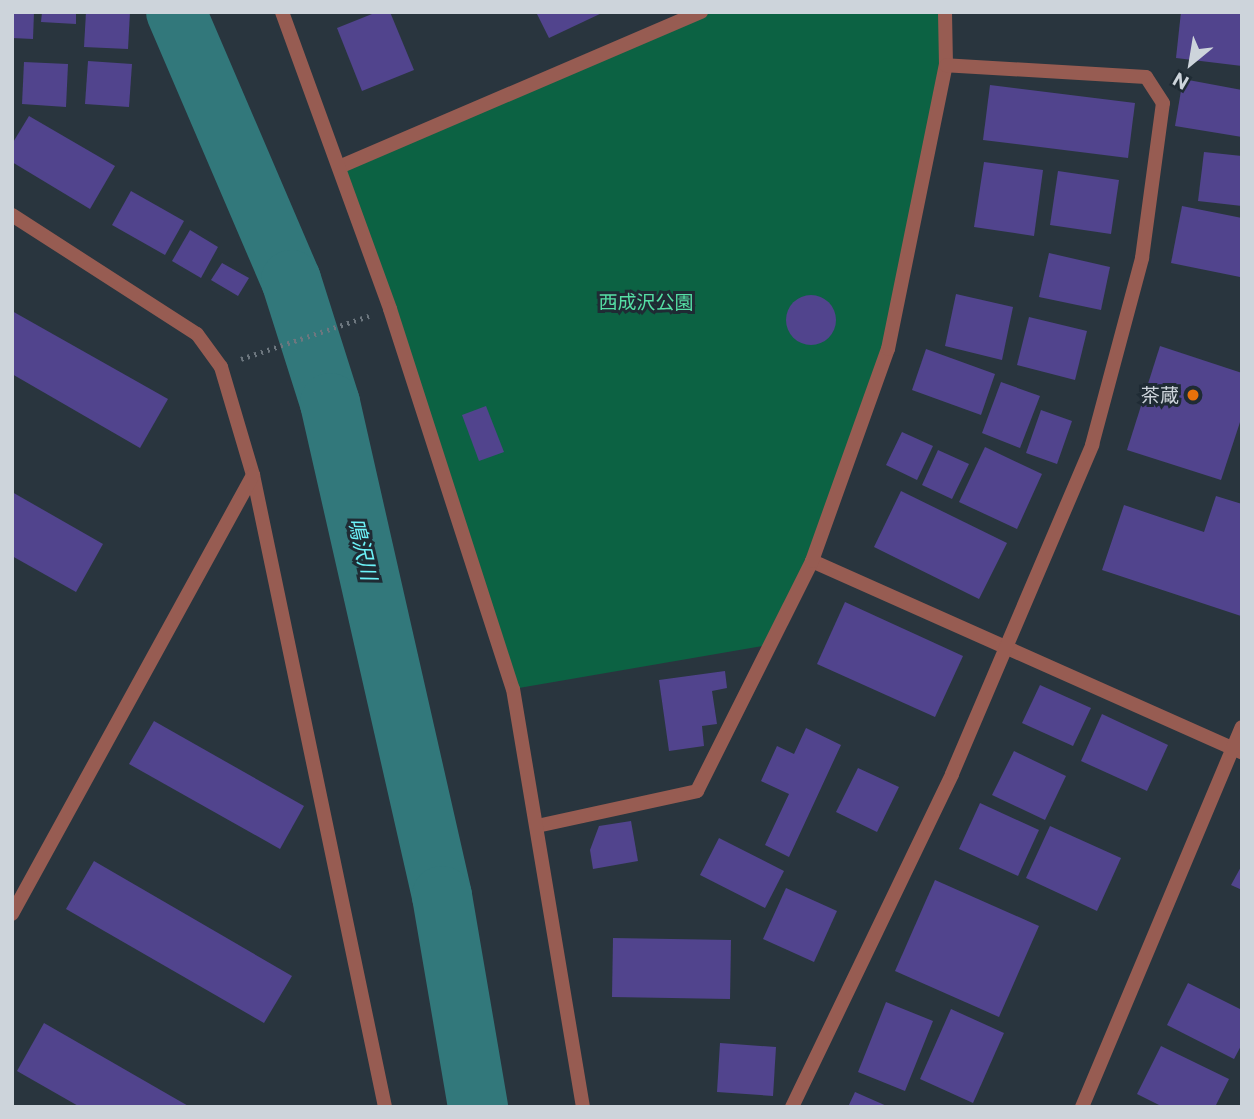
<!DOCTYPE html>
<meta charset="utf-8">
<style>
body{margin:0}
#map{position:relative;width:1254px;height:1119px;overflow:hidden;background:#29353e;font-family:Commissioner,"Noto Sans JP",sans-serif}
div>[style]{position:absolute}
.green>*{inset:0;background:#0c6243}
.river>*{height:60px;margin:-30px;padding:0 30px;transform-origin:30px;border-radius:30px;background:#32787b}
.building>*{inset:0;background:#51448d}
.round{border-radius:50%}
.path>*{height:4.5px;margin-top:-2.25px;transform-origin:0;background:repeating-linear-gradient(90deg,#6d777f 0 2px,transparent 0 7px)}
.service>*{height:14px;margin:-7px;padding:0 7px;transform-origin:7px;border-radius:7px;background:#975c52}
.minor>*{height:14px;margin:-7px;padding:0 7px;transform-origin:7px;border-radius:7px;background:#975c52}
.tertiary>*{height:14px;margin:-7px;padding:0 7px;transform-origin:7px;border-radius:7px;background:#975c52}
.dots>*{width:19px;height:19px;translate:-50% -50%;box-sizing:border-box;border:4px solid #1f2b34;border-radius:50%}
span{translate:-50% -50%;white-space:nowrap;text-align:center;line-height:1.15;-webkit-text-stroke:6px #1f2b34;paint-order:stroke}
.park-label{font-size:19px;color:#55dfa5}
.poi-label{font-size:19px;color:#cdd4db}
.right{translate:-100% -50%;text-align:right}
.water-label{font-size:21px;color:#6df3f9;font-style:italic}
.frame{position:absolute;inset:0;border:14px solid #cdd4db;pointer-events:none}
.north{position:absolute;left:1156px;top:28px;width:70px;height:70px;-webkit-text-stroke:5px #1f2b34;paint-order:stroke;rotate:210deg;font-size:19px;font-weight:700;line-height:28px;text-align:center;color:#cdd4db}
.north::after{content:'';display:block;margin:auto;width:24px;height:32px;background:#cdd4db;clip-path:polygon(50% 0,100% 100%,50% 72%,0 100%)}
</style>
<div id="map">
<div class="green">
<div style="clip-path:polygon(701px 12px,945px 12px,946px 65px,888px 349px,812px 561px,769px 645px,513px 689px,339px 167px)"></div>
</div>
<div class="river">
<div style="left:176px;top:12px;width:292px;rotate:66.8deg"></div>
<div style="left:291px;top:280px;width:129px;rotate:72.4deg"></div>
<div style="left:330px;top:403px;width:506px;rotate:77.2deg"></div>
<div style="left:442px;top:896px;width:214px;rotate:80.3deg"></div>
</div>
<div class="building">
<div style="clip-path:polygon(12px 12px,34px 12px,33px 39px,12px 38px)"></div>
<div style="clip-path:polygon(42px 12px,76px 12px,76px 24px,41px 22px)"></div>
<div style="clip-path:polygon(86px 12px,130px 12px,128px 49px,84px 47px)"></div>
<div style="clip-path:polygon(377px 12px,390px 12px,414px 70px,362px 91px,337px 28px)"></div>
<div style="clip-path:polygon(536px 12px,604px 12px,549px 38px)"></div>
<div style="clip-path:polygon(1181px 12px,1242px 12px,1242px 66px,1176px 58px)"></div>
<div style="clip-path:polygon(88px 61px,132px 64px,129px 107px,85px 104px)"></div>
<div style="clip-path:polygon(24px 62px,68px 64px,66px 107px,22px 104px)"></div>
<div style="clip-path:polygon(1183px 79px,1242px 90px,1242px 137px,1175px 126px)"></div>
<div style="clip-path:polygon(990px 85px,1135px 103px,1128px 158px,983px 140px)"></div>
<div style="clip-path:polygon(29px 116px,115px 166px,90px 209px,12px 162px,12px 144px)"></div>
<div style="clip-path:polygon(1204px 152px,1242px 156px,1242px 206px,1198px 201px)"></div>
<div style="clip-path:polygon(984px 162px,1043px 170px,1034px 236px,974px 227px)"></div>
<div style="clip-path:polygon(1058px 171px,1119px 180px,1111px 234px,1050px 225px)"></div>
<div style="clip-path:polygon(131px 191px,184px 221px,165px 255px,112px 225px)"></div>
<div style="clip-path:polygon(1182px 206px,1242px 218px,1240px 277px,1171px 263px)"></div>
<div style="clip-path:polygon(190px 230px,218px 247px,201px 278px,172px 261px)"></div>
<div style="clip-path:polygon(1049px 253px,1110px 267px,1101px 310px,1039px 297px)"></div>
<div style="clip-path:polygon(222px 263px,249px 278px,238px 296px,211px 280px)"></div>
<div style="clip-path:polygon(956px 294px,1013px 307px,1002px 360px,945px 346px)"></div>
<div class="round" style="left:786px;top:295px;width:50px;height:50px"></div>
<div style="clip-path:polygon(12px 311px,168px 399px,140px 448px,12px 374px)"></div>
<div style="clip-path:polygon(1029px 317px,1087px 331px,1075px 380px,1017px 365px)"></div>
<div style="clip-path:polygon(1160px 346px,1242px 373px,1242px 416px,1221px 480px,1127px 450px)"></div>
<div style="clip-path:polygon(926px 349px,995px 374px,981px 415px,912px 390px)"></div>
<div style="clip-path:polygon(1001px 382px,1040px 396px,1020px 448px,982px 433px)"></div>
<div style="clip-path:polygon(486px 406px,504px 452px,479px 461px,462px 415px)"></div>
<div style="clip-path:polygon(1041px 410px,1072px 421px,1057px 464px,1026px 453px)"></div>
<div style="clip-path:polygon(902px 432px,933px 446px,917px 480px,886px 465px)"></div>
<div style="clip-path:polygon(985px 447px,1042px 474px,1017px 529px,959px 502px)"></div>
<div style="clip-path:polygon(938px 450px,969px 464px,952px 499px,922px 485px)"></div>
<div style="clip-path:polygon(901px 491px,1007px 543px,979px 599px,874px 547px)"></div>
<div style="clip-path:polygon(12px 492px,103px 544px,76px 592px,12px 556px)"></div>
<div style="clip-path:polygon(1216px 496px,1242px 504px,1241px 616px,1102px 570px,1124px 505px,1204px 532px)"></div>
<div style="clip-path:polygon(845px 602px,963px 656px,935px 717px,817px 664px)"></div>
<div style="clip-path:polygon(725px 671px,727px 688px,712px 691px,717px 724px,702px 726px,704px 746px,669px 751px,659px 680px)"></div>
<div style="clip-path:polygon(1040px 685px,1091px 708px,1073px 746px,1022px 723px)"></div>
<div style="clip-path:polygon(1102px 714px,1168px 745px,1147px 791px,1081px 761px)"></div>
<div style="clip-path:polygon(154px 721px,304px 806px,280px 849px,129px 764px)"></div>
<div style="clip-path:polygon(806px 728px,841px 745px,789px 857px,765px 845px,789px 794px,761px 781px,777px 746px,794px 754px)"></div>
<div style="clip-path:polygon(1014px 751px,1066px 776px,1045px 820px,992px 795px)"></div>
<div style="clip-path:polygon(858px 768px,899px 787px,877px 832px,836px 812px)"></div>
<div style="clip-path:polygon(980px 803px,1039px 830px,1018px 876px,959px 849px)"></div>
<div style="clip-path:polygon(631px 821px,638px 861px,593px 869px,590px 850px,599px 826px)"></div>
<div style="clip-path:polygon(1050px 826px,1121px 858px,1097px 911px,1026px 878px)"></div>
<div style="clip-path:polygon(719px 838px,784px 871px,765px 908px,700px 875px)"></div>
<div style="clip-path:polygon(94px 861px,292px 976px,264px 1023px,66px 909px)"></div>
<div style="clip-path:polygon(1242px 865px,1242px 890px,1231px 885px)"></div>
<div style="clip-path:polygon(935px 880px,1039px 926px,999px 1017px,895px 971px)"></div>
<div style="clip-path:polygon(786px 888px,837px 911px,814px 962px,763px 939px)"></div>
<div style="clip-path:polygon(613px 938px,731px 940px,730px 999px,612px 997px)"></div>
<div style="clip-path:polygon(1188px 983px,1242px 1010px,1242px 1044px,1234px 1059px,1167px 1025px)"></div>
<div style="clip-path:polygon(886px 1002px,933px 1021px,905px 1091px,858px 1072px)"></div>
<div style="clip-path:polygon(951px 1009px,1004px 1033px,973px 1103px,920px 1079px)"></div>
<div style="clip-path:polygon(44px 1023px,190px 1107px,80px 1107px,17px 1071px)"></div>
<div style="clip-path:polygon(720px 1043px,776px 1047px,773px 1096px,717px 1092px)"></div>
<div style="clip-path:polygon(1161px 1046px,1229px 1079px,1215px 1107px,1163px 1107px,1137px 1094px)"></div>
<div style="clip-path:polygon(855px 1092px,889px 1107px,848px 1107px)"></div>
</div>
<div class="path">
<div style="left:241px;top:359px;width:135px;rotate:-18.6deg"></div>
</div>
<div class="service">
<div style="left:339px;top:167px;width:394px;rotate:-23.2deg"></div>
<div style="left:12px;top:215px;width:220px;rotate:32.8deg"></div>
<div style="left:197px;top:334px;width:41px;rotate:54deg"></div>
<div style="left:221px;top:367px;width:113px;rotate:73.5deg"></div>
<div style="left:253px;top:475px;width:646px;rotate:78.2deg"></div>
<div style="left:812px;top:561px;width:471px;rotate:24deg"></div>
<div style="left:537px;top:826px;width:164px;rotate:-12.3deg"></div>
<div style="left:697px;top:791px;width:257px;rotate:-63.4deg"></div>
<div style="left:812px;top:561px;width:225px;rotate:-70.3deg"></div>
<div style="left:888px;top:349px;width:290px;rotate:-78.5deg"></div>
<div style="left:946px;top:65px;width:53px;rotate:-91.1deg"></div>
<div style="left:12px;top:914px;width:501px;rotate:-61.23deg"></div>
<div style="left:792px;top:1107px;width:369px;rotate:-64.3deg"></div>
<div style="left:952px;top:774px;width:358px;rotate:-66.9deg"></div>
<div style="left:1092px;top:445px;width:194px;rotate:-75deg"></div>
<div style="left:1142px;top:258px;width:156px;rotate:-82.3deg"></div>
<div style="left:1163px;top:103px;width:31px;rotate:-123deg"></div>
<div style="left:1146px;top:77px;width:200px;rotate:-176.6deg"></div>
</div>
<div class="minor">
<div style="left:282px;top:12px;width:316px;rotate:70deg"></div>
<div style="left:390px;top:309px;width:399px;rotate:72.1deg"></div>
<div style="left:513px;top:689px;width:424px;rotate:80.5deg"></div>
</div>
<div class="tertiary">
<div style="left:1082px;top:1107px;width:412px;rotate:-67.2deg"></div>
</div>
<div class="dots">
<div style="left:1193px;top:395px;background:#e8710a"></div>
</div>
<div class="park-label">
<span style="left:646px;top:302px">西成沢公園</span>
</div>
<div class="poi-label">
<span class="right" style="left:1179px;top:395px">茶蔵</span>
</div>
<div class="water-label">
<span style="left:363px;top:549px;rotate:77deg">鳴沢川</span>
</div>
<div class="frame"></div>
<div class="north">N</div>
</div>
